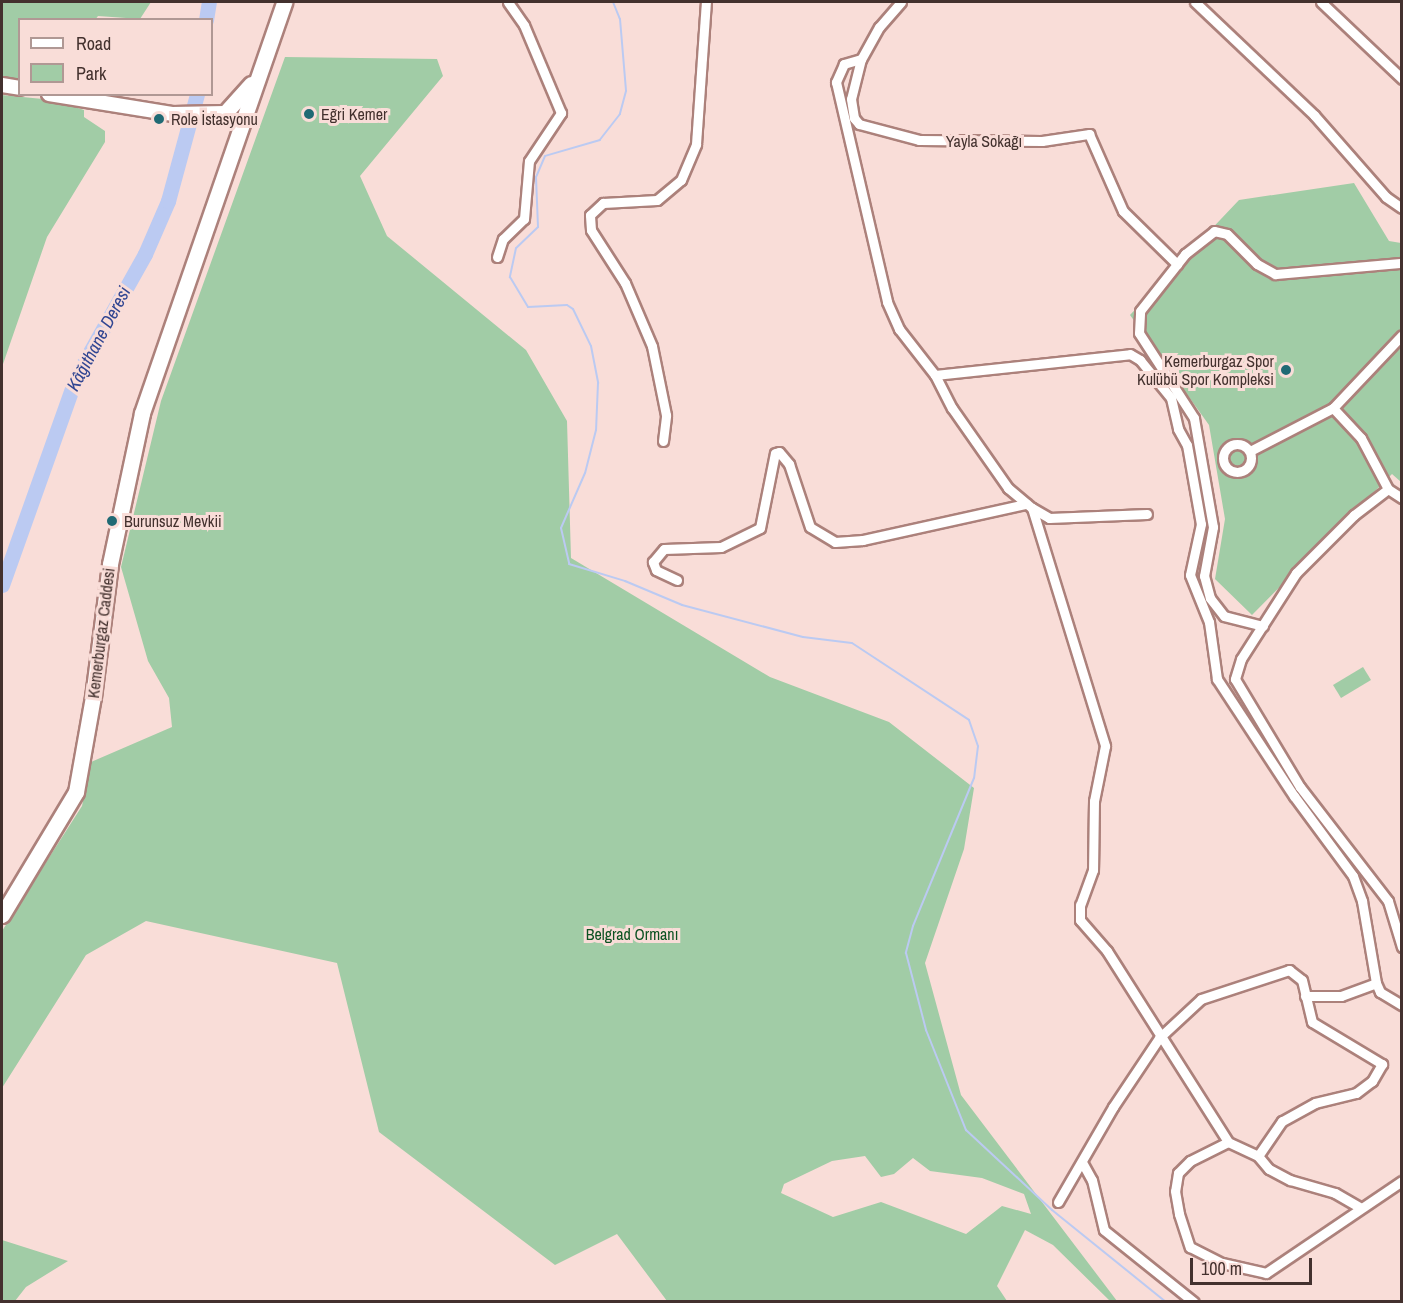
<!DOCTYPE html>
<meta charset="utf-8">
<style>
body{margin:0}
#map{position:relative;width:1403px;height:1303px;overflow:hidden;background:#f9ddd8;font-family:"Archivo Narrow",sans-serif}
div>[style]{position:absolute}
.green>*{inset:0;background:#a1cca6}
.stream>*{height:2px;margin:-1px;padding:0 1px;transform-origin:1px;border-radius:1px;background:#bbcaf2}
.river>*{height:15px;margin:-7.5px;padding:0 7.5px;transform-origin:7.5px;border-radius:7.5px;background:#bbcaf2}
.roads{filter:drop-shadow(2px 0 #ac817b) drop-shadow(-2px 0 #ac817b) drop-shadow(0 2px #ac817b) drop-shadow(0 -2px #ac817b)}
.street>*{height:9px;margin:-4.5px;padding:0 4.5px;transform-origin:4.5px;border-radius:4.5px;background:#fff}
.street>.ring{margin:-4.5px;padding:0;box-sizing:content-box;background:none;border:9px solid #fff;border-radius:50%}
.secondary>*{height:14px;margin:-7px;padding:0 7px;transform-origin:7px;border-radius:7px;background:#fff}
.primary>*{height:15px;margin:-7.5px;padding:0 7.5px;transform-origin:7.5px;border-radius:7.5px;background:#fff}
.dots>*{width:16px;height:16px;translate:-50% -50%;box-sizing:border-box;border:3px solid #f9ddd8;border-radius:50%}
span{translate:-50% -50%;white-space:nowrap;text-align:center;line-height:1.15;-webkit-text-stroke:6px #f9ddd8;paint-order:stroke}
.poi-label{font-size:16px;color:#43312e}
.left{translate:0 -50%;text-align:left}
.right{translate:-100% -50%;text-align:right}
.street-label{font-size:16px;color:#43312e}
.park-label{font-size:16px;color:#0b5221}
.water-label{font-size:18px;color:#314692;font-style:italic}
.frame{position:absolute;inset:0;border:3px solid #43312e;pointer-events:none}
.legend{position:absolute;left:18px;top:18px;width:195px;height:78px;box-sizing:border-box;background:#f9ddd8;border:2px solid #b09894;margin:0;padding:8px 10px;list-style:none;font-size:18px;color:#43312e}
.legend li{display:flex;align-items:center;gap:12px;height:30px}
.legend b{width:30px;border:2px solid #b09894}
.scale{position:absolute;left:1190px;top:1258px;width:122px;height:27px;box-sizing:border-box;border:3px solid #43312e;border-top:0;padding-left:8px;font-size:18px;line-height:21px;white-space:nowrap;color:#43312e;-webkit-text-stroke:4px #f9ddd8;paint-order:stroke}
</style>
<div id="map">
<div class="green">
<div style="clip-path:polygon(2px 2px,151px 2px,140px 19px,98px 16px,95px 20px,20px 20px,19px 80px,2px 77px)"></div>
<div style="clip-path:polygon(evenodd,285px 57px,437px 59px,443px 76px,360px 176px,387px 236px,526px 350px,567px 421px,571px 558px,770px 677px,889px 722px,974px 788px,964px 849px,925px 963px,961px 1095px,1117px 1301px,1110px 1301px,1053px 1245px,1025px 1230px,997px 1286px,1007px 1301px,667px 1301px,617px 1234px,555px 1265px,379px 1132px,337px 963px,146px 921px,86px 955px,2px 1088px,2px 931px,82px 806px,91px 762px,172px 727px,169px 698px,148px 661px,121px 567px,161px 401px,285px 57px,865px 1156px,881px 1177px,894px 1174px,913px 1158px,930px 1171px,982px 1178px,1024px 1194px,1031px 1214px,1002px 1206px,966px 1234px,881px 1202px,833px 1217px,781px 1193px,784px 1184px,832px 1161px,865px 1156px)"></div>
<div style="clip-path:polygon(2px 95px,53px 100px,84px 110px,84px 117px,105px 131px,105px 142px,47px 237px,2px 367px)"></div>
<div style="clip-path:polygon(1354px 183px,1389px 241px,1401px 243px,1401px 482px,1392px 474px,1252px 615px,1215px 579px,1225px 519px,1209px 425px,1130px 315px,1239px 200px)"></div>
<div style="clip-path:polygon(1363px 667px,1371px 680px,1341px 698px,1333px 685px)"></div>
<div style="clip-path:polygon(2px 1240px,68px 1261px,26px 1287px,15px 1301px,2px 1301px)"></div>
</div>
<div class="stream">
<div style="left:613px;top:2px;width:18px;rotate:68deg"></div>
<div style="left:620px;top:19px;width:72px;rotate:85.2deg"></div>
<div style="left:626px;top:91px;width:24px;rotate:105deg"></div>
<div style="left:620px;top:114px;width:33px;rotate:128deg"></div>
<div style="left:600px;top:140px;width:57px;rotate:163.8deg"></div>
<div style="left:545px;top:156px;width:23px;rotate:113deg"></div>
<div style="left:536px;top:177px;width:50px;rotate:87.7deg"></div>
<div style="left:538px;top:227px;width:30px;rotate:136deg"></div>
<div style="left:516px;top:248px;width:30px;rotate:102deg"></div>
<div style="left:510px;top:277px;width:35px;rotate:59deg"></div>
<div style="left:528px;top:307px;width:39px;rotate:-3deg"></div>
<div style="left:567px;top:305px;width:7px;rotate:34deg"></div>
<div style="left:573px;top:309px;width:41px;rotate:64.1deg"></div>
<div style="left:591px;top:346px;width:38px;rotate:79deg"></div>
<div style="left:598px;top:383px;width:47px;rotate:92.4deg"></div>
<div style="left:596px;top:430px;width:44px;rotate:104.3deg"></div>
<div style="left:585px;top:473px;width:60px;rotate:113.6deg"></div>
<div style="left:561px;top:528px;width:37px;rotate:77deg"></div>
<div style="left:569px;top:564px;width:59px;rotate:16.9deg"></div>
<div style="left:625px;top:581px;width:62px;rotate:22.8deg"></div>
<div style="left:682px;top:605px;width:125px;rotate:14.8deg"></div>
<div style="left:803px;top:637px;width:49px;rotate:7deg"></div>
<div style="left:852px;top:643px;width:140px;rotate:33.3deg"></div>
<div style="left:969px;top:720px;width:28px;rotate:71deg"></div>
<div style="left:978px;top:746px;width:32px;rotate:97deg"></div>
<div style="left:974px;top:778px;width:160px;rotate:112.4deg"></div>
<div style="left:913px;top:926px;width:28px;rotate:105deg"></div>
<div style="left:906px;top:953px;width:80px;rotate:75.4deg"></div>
<div style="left:926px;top:1030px;width:108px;rotate:68.2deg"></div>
<div style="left:966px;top:1130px;width:117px;rotate:42.9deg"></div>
<div style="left:1052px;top:1210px;width:146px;rotate:38.9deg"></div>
</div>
<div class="river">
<div style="left:206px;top:20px;width:18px;rotate:-81deg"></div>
<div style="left:2px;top:585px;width:221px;rotate:-70.4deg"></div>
<div style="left:76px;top:377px;width:141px;rotate:-60.7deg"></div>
<div style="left:145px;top:254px;width:58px;rotate:-66.5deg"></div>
<div style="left:168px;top:201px;width:111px;rotate:-74.8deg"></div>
</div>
<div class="roads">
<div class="street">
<div style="left:901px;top:2px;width:33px;rotate:131deg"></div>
<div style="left:879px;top:27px;width:37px;rotate:119deg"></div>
<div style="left:861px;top:59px;width:41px;rotate:104deg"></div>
<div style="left:851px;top:99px;width:19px;rotate:81deg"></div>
<div style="left:854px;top:118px;width:8px;rotate:50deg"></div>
<div style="left:859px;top:124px;width:62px;rotate:14.9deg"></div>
<div style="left:919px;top:140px;width:123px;rotate:0.5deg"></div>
<div style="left:1042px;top:141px;width:48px;rotate:-8.5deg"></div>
<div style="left:1089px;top:134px;width:84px;rotate:66.2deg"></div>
<div style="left:1123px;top:211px;width:76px;rotate:44.5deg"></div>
<div style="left:1195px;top:2px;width:164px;rotate:43.5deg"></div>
<div style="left:1314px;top:115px;width:109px;rotate:48.7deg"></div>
<div style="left:1386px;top:197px;width:19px;rotate:35deg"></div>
<div style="left:1321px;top:2px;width:112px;rotate:43.5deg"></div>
<div style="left:861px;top:59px;width:18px;rotate:164deg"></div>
<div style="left:844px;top:64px;width:20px;rotate:114deg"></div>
<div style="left:836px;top:82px;width:226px;rotate:76.9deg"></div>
<div style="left:887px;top:302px;width:30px;rotate:66deg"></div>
<div style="left:899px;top:329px;width:58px;rotate:52deg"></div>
<div style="left:935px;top:375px;width:37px;rotate:63deg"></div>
<div style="left:952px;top:408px;width:98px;rotate:55deg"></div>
<div style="left:1008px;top:488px;width:31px;rotate:40deg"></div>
<div style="left:1032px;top:508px;width:249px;rotate:72.9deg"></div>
<div style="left:1105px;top:746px;width:56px;rotate:101.3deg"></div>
<div style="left:1094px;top:801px;width:69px;rotate:90.8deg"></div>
<div style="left:1093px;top:870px;width:37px;rotate:110deg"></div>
<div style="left:1080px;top:905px;width:15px;rotate:90deg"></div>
<div style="left:1080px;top:920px;width:41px;rotate:48.9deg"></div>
<div style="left:1107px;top:951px;width:226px;rotate:57.6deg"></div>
<div style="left:1228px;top:1142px;width:33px;rotate:25deg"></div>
<div style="left:497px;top:257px;width:19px;rotate:-72deg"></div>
<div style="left:503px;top:239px;width:29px;rotate:-44deg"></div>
<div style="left:524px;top:219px;width:58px;rotate:-85.1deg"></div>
<div style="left:529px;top:161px;width:58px;rotate:-56.3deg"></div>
<div style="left:561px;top:113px;width:95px;rotate:-112.8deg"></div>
<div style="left:524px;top:25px;width:28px;rotate:-125deg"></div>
<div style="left:935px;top:375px;width:196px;rotate:-6.1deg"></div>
<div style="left:1130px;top:354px;width:12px;rotate:31deg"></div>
<div style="left:1140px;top:360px;width:49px;rotate:50.8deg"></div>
<div style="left:1171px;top:398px;width:32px;rotate:77deg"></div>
<div style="left:1178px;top:429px;width:18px;rotate:61deg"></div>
<div style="left:1187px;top:445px;width:80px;rotate:80deg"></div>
<div style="left:1201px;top:524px;width:52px;rotate:102.2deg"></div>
<div style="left:1190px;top:575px;width:51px;rotate:68deg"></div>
<div style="left:1209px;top:622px;width:58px;rotate:82deg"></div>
<div style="left:1217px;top:679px;width:140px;rotate:56.7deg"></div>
<div style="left:1294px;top:796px;width:99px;rotate:53.6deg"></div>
<div style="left:1353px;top:876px;width:27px;rotate:70deg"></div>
<div style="left:1362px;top:901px;width:83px;rotate:80.3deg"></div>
<div style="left:1376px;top:983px;width:10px;rotate:66deg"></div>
<div style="left:1380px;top:992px;width:26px;rotate:31deg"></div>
<div style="left:1333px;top:408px;width:41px;rotate:47deg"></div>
<div style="left:1361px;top:438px;width:58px;rotate:62.1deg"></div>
<div style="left:1388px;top:489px;width:17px;rotate:33deg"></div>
<div style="left:663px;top:441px;width:26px;rotate:-83deg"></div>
<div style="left:666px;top:415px;width:70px;rotate:-101.5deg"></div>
<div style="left:652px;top:346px;width:69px;rotate:-113.2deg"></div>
<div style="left:625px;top:283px;width:63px;rotate:-122.7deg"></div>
<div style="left:591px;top:230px;width:15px;rotate:-94deg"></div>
<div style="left:590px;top:215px;width:18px;rotate:-43deg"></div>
<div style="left:603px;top:203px;width:54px;rotate:-3.2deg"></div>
<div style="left:657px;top:200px;width:31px;rotate:-40deg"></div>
<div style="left:681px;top:180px;width:39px;rotate:-67deg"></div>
<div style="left:696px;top:144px;width:142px;rotate:-86deg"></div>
<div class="ring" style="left:1223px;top:444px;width:19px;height:19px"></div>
<div style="left:1250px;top:451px;width:93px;rotate:-27.4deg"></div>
<div style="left:1333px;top:408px;width:100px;rotate:-46.6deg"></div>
<div style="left:1388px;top:489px;width:43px;rotate:142.6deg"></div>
<div style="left:1354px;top:515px;width:82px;rotate:135deg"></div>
<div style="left:1296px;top:573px;width:102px;rotate:122.6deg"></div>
<div style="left:1241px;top:659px;width:21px;rotate:107deg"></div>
<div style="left:1235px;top:679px;width:126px;rotate:59deg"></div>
<div style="left:1300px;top:787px;width:144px;rotate:52.3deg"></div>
<div style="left:1388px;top:901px;width:48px;rotate:73.1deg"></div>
<div style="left:1032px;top:508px;width:20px;rotate:30deg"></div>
<div style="left:1049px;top:518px;width:98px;rotate:-2.3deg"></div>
<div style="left:677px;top:580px;width:23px;rotate:-155deg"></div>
<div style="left:656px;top:570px;width:9px;rotate:-111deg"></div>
<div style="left:653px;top:562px;width:17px;rotate:-50deg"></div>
<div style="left:664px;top:549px;width:57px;rotate:-2deg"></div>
<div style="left:721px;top:547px;width:43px;rotate:-26deg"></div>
<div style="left:760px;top:528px;width:76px;rotate:-78.7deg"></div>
<div style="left:775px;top:453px;width:4px;rotate:-14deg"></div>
<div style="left:779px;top:452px;width:16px;rotate:50deg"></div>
<div style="left:789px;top:464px;width:66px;rotate:71.6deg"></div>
<div style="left:810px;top:527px;width:29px;rotate:31deg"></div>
<div style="left:835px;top:542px;width:28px;rotate:-4deg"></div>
<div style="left:863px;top:540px;width:167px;rotate:-12.5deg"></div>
<div style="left:1263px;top:626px;width:40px;rotate:-165.6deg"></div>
<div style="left:1224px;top:616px;width:23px;rotate:-128deg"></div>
<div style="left:1210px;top:598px;width:23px;rotate:-105deg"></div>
<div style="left:1204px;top:576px;width:50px;rotate:-79.6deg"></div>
<div style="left:1213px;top:527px;width:111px;rotate:-99.9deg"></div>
<div style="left:1194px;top:418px;width:101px;rotate:-122.9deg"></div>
<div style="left:1139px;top:333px;width:22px;rotate:-87deg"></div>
<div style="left:1140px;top:311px;width:73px;rotate:-51.7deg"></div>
<div style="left:1185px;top:254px;width:37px;rotate:-38deg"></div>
<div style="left:1214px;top:231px;width:13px;rotate:13deg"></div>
<div style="left:1227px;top:234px;width:42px;rotate:45deg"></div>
<div style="left:1257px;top:264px;width:21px;rotate:29deg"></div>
<div style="left:1275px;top:274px;width:127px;rotate:-5deg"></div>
<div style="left:1305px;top:996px;width:36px"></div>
<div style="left:1341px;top:996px;width:37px;rotate:-20deg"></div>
<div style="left:1228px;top:1142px;width:42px;rotate:153.4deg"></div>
<div style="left:1190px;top:1161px;width:17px;rotate:135deg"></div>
<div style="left:1178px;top:1173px;width:18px;rotate:99deg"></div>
<div style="left:1175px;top:1191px;width:23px;rotate:80deg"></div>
<div style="left:1179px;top:1214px;width:35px;rotate:72deg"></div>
<div style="left:1190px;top:1247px;width:36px;rotate:27deg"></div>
<div style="left:1222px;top:1263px;width:45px;rotate:12.8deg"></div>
<div style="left:1266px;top:1273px;width:164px;rotate:-34.1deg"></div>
<div style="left:1083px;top:1164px;width:18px;rotate:61deg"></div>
<div style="left:1092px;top:1180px;width:51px;rotate:76.5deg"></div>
<div style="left:1104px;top:1230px;width:115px;rotate:38.7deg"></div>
<div style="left:1058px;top:1202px;width:110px;rotate:-59.9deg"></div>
<div style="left:1113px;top:1107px;width:83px;rotate:-56.3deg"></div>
<div style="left:1159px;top:1038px;width:57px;rotate:-42.9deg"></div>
<div style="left:1201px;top:999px;width:93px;rotate:-18.2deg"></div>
<div style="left:1289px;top:970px;width:16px;rotate:38deg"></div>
<div style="left:1302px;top:980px;width:43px;rotate:76.6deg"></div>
<div style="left:1312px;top:1022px;width:82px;rotate:31deg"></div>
<div style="left:1382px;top:1064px;width:20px;rotate:120deg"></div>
<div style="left:1372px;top:1081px;width:20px;rotate:143deg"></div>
<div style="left:1356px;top:1093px;width:42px;rotate:166.3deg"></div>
<div style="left:1315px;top:1103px;width:38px;rotate:151deg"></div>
<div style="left:1282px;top:1121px;width:42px;rotate:124.4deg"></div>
<div style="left:1258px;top:1156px;width:17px;rotate:50deg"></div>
<div style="left:1269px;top:1169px;width:24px;rotate:28deg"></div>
<div style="left:1290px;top:1180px;width:47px;rotate:16.1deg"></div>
<div style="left:1335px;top:1193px;width:30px;rotate:30deg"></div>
</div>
<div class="secondary">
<div style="left:2px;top:85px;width:18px;rotate:9deg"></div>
<div style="left:49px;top:94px;width:126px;rotate:9.2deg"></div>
<div style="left:173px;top:114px;width:52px;rotate:-1.1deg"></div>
</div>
<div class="primary">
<div style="left:225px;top:113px;width:39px;rotate:-48deg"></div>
<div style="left:2px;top:915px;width:144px;rotate:-59deg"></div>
<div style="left:76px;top:792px;width:97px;rotate:-79.9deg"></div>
<div style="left:93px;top:697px;width:134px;rotate:-82.7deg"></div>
<div style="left:110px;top:564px;width:154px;rotate:-78deg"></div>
<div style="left:142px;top:413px;width:435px;rotate:-70.9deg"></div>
</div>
</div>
<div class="dots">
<div style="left:309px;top:114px;background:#206a74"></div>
<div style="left:159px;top:119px;background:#206a74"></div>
<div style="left:1286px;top:370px;background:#206a74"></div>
<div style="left:112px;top:521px;background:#206a74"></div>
</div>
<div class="poi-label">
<span class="left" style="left:321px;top:114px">Eğri Kemer</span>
<span class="left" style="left:171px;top:119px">Role İstasyonu</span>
<span class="right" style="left:1274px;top:370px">Kemerburgaz Spor<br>Kulübü Spor Kompleksi</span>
<span class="left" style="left:124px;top:521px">Burunsuz Mevkii</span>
</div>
<div class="street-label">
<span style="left:984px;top:141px">Yayla Sokağı</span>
<span style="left:101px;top:633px;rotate:-83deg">Kemerburgaz Caddesi</span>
</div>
<div class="park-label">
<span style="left:632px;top:934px">Belgrad Ormanı</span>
</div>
<div class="water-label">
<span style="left:99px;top:339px;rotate:-62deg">Kâğıthane Deresi</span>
</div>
<div class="frame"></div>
<ul class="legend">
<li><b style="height:8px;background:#fff"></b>Road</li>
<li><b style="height:16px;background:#a1cca6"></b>Park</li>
</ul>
<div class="scale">100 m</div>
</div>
